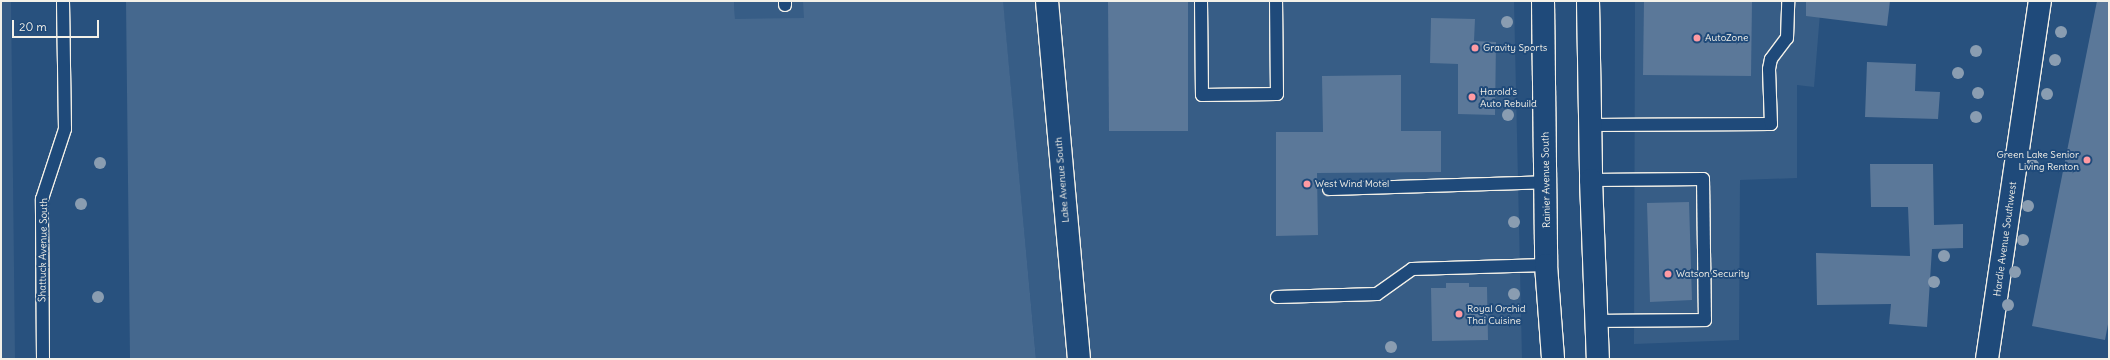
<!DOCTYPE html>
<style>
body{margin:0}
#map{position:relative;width:2110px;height:360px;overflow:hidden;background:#28517e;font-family:Delius,sans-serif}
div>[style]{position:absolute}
.built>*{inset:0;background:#375d86}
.green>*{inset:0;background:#45688e}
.building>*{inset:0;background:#5b7899}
.roads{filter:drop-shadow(1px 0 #f4f1e8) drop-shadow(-1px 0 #f4f1e8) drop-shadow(0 1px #f4f1e8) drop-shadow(0 -1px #f4f1e8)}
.lane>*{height:12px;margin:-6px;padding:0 6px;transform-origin:6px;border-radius:6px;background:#1f4a7a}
.street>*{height:22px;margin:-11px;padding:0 11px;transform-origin:11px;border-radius:11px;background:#1f4a7a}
.primary>*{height:22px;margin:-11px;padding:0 11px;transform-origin:11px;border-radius:11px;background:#1f4a7a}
.trees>*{width:12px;height:12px;margin:-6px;border-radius:50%;background:#8a9db1}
.dots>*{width:11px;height:11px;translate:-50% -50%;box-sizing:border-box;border:2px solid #1f4a7a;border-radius:50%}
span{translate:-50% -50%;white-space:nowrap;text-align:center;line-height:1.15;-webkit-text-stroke:4px #1f4a7a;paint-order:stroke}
.poi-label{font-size:10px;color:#f4f1e8}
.left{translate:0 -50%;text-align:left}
.right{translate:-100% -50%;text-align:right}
.street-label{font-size:10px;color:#f4f1e8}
.frame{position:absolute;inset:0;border:2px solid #f4f1e8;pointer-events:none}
.scale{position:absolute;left:12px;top:20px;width:87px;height:18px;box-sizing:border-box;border:2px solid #f4f1e8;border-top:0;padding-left:5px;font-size:12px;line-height:14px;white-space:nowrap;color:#f4f1e8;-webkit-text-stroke:3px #1f4a7a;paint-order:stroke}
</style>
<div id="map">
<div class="built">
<div style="clip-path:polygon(1px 1px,11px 1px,15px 359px,1px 359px)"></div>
<div style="clip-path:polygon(734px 1px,1514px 1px,1522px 359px,1036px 359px,1004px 15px,735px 20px)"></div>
<div style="clip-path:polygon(1635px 1px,1821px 1px,1814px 87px,1797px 85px,1797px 178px,1740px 180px,1739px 340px,1634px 344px)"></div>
</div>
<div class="green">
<div style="clip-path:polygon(126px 1px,734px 1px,735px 19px,804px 18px,803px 1px,1003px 1px,1036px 359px,130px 359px)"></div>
</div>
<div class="building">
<div style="clip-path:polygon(1108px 1px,1188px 1px,1188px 131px,1109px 131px)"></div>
<div style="clip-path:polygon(1644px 1px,1752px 1px,1751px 76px,1643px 75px)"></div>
<div style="clip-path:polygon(1806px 1px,1890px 1px,1887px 26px,1806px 16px)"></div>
<div style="clip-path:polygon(2097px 1px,2109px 1px,2109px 319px,2105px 340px,2032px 326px)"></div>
<div style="clip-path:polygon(1431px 18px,1475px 19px,1474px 41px,1496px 42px,1495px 115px,1458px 114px,1458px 64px,1430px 63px)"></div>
<div style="clip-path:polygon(1867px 62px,1916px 64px,1915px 91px,1940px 92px,1938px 119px,1865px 117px)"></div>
<div style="clip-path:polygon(1401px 75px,1401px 131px,1441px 131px,1441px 172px,1317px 173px,1318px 235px,1276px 236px,1276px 132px,1323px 132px,1322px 76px)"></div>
<div style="clip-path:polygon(1870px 164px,1933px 164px,1934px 225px,1963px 224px,1963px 248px,1932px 249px,1927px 327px,1889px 324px,1891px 304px,1817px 305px,1816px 253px,1910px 256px,1908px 207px,1871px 207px)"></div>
<div style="clip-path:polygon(1689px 202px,1692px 300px,1650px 302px,1647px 203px)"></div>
<div style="clip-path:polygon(1446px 283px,1469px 283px,1469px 287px,1487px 287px,1488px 340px,1432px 341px,1431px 288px,1446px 288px)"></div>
</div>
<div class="roads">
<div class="lane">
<div style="left:1201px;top:1px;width:94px;rotate:89.4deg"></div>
<div style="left:1202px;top:95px;width:75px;rotate:-0.8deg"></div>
<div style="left:1277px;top:94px;width:93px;rotate:-90.6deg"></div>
<div style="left:785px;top:5px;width:4px;rotate:-90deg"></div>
<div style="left:1591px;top:125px;width:180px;rotate:-0.3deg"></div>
<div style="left:1771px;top:124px;width:55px;rotate:-92.1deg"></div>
<div style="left:1769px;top:69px;width:10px;rotate:-79deg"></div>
<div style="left:1771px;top:59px;width:26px;rotate:-53deg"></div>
<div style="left:1787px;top:38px;width:37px;rotate:-88deg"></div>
<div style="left:1591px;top:180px;width:112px;rotate:-0.5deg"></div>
<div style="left:1703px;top:179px;width:141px;rotate:89.2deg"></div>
<div style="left:1705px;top:320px;width:109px;rotate:179.5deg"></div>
<div style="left:1329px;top:189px;width:218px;rotate:-1.8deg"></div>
<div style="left:1277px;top:297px;width:100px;rotate:-1.7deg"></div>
<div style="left:1377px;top:294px;width:43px;rotate:-35.5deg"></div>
<div style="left:1412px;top:269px;width:134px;rotate:-1.7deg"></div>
<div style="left:43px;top:359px;width:160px;rotate:-90.4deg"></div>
<div style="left:42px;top:199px;width:74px;rotate:-71.8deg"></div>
<div style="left:65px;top:129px;width:128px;rotate:-90.9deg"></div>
</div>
<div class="street">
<div style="left:1047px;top:1px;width:359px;rotate:84.9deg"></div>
<div style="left:1987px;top:359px;width:362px;rotate:-81.6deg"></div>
</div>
<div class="primary">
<div style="left:1543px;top:1px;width:264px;rotate:89.3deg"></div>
<div style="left:1546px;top:265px;width:94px;rotate:85.7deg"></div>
<div style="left:1588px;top:1px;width:179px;rotate:89deg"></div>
<div style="left:1591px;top:180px;width:179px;rotate:87.8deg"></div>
</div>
</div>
<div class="trees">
<div style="left:1507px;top:22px"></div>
<div style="left:2061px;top:32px"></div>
<div style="left:1976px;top:51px"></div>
<div style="left:2055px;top:60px"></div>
<div style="left:1958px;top:73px"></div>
<div style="left:1978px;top:93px"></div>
<div style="left:2047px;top:94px"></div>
<div style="left:1508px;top:115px"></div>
<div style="left:1976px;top:117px"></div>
<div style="left:100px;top:163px"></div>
<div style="left:2033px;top:165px"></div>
<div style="left:81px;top:204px"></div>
<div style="left:2028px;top:206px"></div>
<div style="left:1514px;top:222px"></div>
<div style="left:2023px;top:240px"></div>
<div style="left:1944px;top:256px"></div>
<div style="left:2015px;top:272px"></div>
<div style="left:1934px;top:282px"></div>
<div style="left:1514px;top:294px"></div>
<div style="left:98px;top:297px"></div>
<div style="left:2008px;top:305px"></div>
<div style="left:1391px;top:347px"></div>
</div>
<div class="dots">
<div style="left:1697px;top:38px;background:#ff9aa2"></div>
<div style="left:1475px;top:48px;background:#ff9aa2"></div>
<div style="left:1472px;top:97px;background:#ff9aa2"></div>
<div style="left:2087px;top:160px;background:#ff9aa2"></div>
<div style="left:1307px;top:184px;background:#ff9aa2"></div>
<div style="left:1668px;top:274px;background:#ff9aa2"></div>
<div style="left:1459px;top:314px;background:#ff9aa2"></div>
</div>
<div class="poi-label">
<span class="left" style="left:1705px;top:38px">AutoZone</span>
<span class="left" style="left:1483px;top:48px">Gravity Sports</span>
<span class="left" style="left:1480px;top:97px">Harold's<br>Auto Rebuild</span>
<span class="right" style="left:2079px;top:160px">Green Lake Senior<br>Living Renton</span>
<span class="left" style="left:1315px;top:184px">West Wind Motel</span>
<span class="left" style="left:1676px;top:274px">Watson Security</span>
<span class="left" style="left:1467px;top:314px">Royal Orchid<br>Thai Cuisine</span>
</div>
<div class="street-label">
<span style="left:1062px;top:180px;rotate:-95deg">Lake Avenue South</span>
<span style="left:1546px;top:180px;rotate:-91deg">Rainier Avenue South</span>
<span style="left:2005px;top:239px;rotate:-82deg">Hardie Avenue Southwest</span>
<span style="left:43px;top:250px;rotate:-89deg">Shattuck Avenue South</span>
</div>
<div class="frame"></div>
<div class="scale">20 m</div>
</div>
